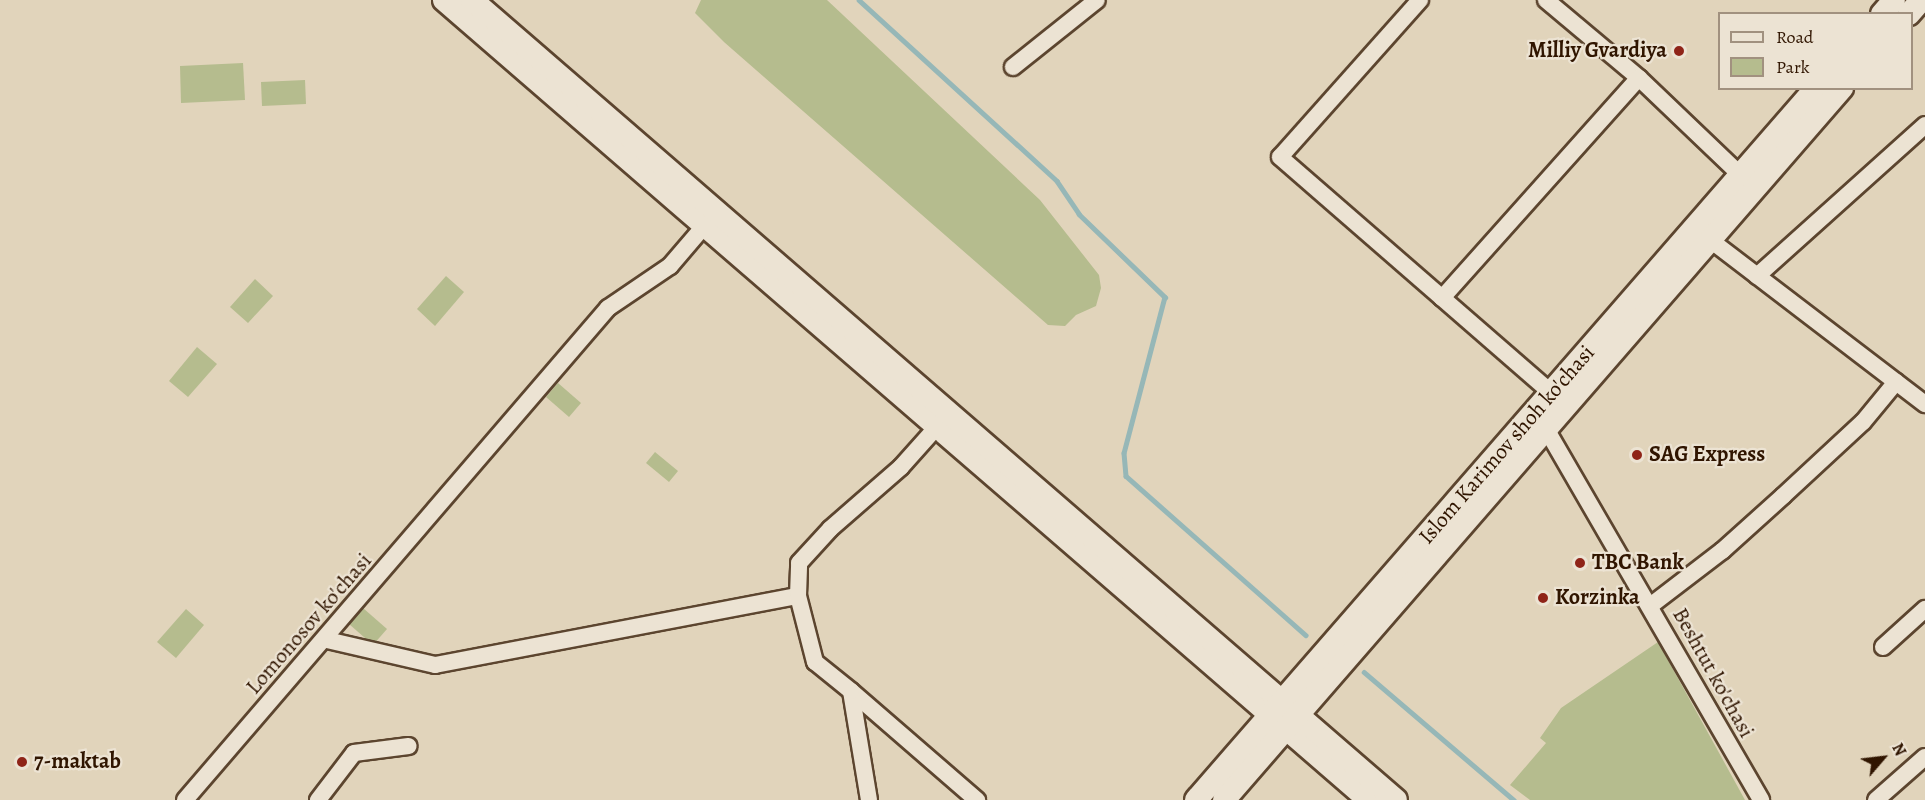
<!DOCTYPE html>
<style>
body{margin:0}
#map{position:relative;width:1925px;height:800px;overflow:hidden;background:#e1d4bb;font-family:Alegreya,serif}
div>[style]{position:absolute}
.green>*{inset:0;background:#b5bc8e}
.stream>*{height:4.5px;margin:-2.25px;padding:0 2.25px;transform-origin:2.25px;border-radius:2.25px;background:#96b7b7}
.roads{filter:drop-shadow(2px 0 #5c452f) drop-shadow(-2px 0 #5c452f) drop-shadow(0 2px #5c452f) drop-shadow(0 -2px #5c452f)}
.street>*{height:16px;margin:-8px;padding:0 8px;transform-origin:8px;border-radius:8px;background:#ece3d3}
.secondary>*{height:22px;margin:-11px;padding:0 11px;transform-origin:11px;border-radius:11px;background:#ece3d3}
.dots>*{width:16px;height:16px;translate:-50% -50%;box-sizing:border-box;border:3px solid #ece3d3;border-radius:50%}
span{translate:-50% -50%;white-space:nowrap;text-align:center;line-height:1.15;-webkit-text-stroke:4.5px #ece3d3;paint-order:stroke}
.poi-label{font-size:22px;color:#301500;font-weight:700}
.right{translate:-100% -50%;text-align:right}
.left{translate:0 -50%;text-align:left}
.street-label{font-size:22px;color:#301500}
.legend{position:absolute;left:1718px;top:12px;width:195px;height:78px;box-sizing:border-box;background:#ece3d3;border:2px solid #a1917f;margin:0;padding:8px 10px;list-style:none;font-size:18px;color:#301500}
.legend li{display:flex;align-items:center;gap:12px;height:30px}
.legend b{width:30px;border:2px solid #a1917f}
.north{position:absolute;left:1853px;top:728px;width:60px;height:60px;-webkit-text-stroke:4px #ece3d3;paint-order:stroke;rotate:62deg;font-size:16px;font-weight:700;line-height:24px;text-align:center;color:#301500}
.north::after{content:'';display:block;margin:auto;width:21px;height:27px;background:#301500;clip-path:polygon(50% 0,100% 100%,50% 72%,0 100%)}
</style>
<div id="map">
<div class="green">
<div style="clip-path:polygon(701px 0,827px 0,1040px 200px,1099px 275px,1101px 288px,1096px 306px,1076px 315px,1065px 326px,1048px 325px,724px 42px,695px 13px)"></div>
<div style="clip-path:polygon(243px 63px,245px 100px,181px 103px,180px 66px)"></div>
<div style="clip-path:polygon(305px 80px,306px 104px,262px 106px,261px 82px)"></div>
<div style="clip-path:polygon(446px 276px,464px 292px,435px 326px,417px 309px)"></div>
<div style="clip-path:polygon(255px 279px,273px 296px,248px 323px,230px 307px)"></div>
<div style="clip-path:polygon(197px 347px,217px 364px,188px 397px,169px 381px)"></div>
<div style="clip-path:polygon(558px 383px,581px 403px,569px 417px,546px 397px)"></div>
<div style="clip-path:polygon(655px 452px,678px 471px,669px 482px,646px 463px)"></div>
<div style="clip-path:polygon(363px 608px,387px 629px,373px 645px,349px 624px)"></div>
<div style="clip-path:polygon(186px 609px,204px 625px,176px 658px,157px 642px)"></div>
<div style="clip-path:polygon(1658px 642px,1745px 800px,1530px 800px,1510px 785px,1546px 743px,1540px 738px,1561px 708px)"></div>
</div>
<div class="stream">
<div style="left:859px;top:0;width:268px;rotate:42.4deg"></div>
<div style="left:1057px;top:181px;width:40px;rotate:56deg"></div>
<div style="left:1079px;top:214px;width:120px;rotate:44deg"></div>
<div style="left:1165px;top:297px;width:161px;rotate:104.7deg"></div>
<div style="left:1124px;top:453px;width:23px;rotate:85deg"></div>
<div style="left:1126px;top:476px;width:240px;rotate:41.5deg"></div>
<div style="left:1364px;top:672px;width:197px;rotate:40.5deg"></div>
</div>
<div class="roads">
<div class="street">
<div style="left:1420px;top:0;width:210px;rotate:131.7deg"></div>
<div style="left:1280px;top:157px;width:371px;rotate:41deg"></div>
<div style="left:1546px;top:0;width:121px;rotate:40deg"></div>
<div style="left:1639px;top:78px;width:152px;rotate:43.7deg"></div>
<div style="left:1013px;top:67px;width:107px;rotate:-38.6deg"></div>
<div style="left:1709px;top:239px;width:272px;rotate:37.4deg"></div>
<div style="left:1757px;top:276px;width:226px;rotate:-41.9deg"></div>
<div style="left:1442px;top:298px;width:295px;rotate:-48.2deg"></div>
<div style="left:1545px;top:427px;width:431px;rotate:59.9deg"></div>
<div style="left:1650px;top:606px;width:91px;rotate:-37.4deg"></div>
<div style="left:1722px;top:551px;width:82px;rotate:-42deg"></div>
<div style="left:1783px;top:496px;width:109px;rotate:-42.8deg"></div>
<div style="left:1863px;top:422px;width:52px;rotate:-50.5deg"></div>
<div style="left:327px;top:640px;width:111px;rotate:13deg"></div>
<div style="left:435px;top:665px;width:369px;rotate:-10.8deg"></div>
<div style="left:1883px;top:647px;width:57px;rotate:-42.1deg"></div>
<div style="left:851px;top:691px;width:167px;rotate:40.9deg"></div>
<div style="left:185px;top:800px;width:649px;rotate:-49.31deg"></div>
<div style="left:608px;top:308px;width:75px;rotate:-34.1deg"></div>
<div style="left:670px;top:266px;width:63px;rotate:-49.5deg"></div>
<div style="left:318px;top:800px;width:59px;rotate:-52.5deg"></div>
<div style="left:354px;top:753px;width:55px;rotate:-7.3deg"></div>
<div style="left:869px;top:800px;width:110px;rotate:-99.4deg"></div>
<div style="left:851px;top:691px;width:46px;rotate:-141.1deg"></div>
<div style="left:815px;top:662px;width:68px;rotate:-104.4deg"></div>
<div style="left:798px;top:596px;width:33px;rotate:-88deg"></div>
<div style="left:799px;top:563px;width:46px;rotate:-47.6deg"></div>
<div style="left:830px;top:529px;width:94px;rotate:-41.1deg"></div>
<div style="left:901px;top:467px;width:63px;rotate:-48.2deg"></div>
<div style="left:1876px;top:800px;width:65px;rotate:-41.3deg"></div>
</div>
<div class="secondary">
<div style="left:444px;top:0;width:1223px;rotate:40.86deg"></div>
<div style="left:472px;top:0;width:1222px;rotate:40.89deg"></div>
<div style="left:1882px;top:14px;width:18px;rotate:-49deg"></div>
<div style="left:1909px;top:14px;width:18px;rotate:-49deg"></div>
<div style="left:1196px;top:800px;width:944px;rotate:-48.95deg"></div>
<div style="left:1224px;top:800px;width:943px;rotate:-49.04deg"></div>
</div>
</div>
<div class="dots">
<div style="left:1679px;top:51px;background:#8f2418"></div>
<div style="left:1637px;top:455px;background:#8f2418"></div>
<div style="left:1580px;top:563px;background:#8f2418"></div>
<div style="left:1543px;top:598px;background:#8f2418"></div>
<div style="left:22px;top:762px;background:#8f2418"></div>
</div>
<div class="poi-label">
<span class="right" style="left:1667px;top:51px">Milliy Gvardiya</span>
<span class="left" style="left:1649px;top:455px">SAG Express</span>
<span class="left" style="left:1592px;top:563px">TBC Bank</span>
<span class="left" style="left:1555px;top:598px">Korzinka</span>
<span class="left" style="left:34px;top:762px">7-maktab</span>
</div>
<div class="street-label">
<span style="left:1507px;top:445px;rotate:-49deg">Islom Karimov shoh ko'chasi</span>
<span style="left:309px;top:624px;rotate:-49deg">Lomonosov ko'chasi</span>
<span style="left:1713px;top:673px;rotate:61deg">Beshtut ko'chasi</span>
</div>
<ul class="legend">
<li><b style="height:8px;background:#ece3d3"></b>Road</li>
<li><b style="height:16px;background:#b5bc8e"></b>Park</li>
</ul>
<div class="north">N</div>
</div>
